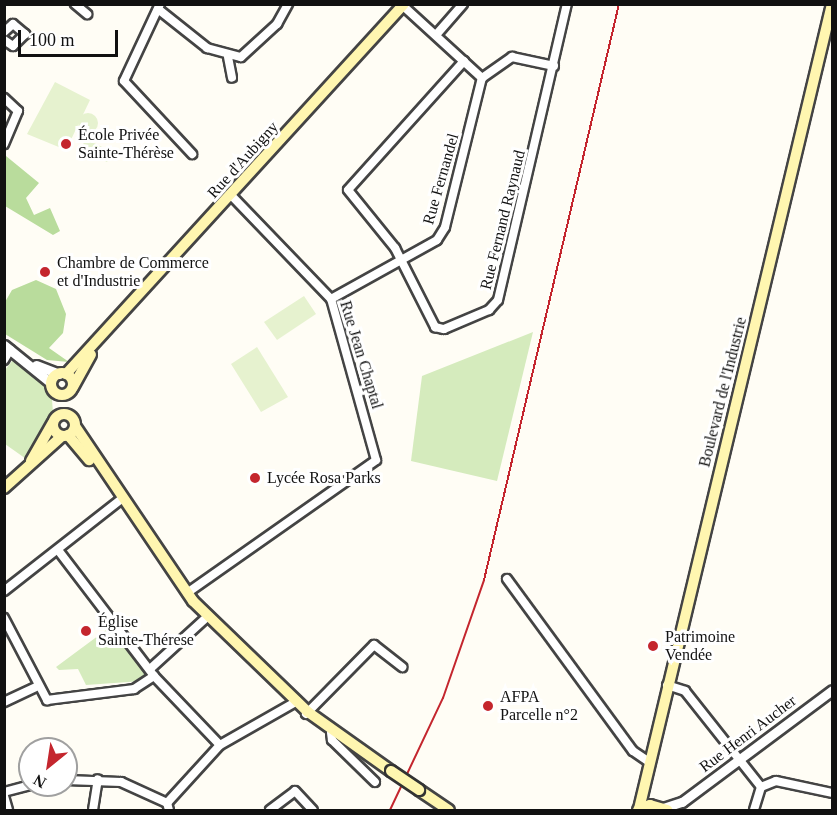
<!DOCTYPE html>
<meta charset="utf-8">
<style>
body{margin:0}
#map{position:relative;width:837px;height:815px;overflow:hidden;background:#fffdf5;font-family:Georgia,serif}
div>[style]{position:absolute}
.green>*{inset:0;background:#d5ebbd}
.forest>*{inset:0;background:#b9dc9c}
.pitch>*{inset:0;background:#e6f2cf}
.round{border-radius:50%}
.roads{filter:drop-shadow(2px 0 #444) drop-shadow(-2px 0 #444) drop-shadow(0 2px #444) drop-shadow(0 -2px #444)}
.minor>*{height:8px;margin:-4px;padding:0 4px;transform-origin:4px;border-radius:4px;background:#fff}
.tertiary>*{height:9px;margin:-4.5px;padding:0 4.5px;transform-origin:4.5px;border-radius:4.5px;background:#fff}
.secondary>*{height:10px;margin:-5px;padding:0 5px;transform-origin:5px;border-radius:5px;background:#fff6b0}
.secondary>.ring{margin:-5px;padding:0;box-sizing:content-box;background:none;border:10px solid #fff6b0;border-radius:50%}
.rail>*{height:2px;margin:-1px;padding:0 1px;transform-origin:1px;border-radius:1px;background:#c4262e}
.bridges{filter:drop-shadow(2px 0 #333) drop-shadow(-2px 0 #333) drop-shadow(0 2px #333) drop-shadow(0 -2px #333)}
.secondary-bridge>*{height:10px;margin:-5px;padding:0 5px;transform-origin:5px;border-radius:5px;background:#fff6b0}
.dots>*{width:16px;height:16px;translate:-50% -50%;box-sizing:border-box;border:3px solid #fff;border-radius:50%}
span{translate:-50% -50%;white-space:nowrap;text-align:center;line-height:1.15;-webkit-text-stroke:6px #fff;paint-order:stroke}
.poi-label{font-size:16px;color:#111}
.left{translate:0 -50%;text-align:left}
.street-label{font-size:16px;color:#111}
.frame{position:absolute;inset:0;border:6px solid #111;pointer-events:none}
.north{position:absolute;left:18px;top:737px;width:60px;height:60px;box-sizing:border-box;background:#fff;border:2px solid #a0a0a0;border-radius:50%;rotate:210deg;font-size:16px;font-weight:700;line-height:24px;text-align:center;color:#111}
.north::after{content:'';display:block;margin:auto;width:21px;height:27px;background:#c4262e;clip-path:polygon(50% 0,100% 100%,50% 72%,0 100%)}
.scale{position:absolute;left:18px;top:30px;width:100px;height:27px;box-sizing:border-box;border:3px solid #111;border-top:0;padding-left:8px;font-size:18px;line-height:21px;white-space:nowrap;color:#111;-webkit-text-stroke:4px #fff;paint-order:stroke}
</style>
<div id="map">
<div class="green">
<div style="clip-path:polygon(533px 332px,497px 481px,411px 461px,422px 376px)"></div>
<div style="clip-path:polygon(13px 360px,46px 385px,52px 399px,53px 414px,29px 461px,5px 444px,5px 370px)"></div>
<div style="clip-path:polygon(110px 627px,147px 671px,142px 681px,86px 685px,78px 669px,59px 670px,56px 667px)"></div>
</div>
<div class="forest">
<div style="clip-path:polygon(6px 156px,39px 183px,26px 198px,34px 215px,50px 208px,60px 231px,53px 235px,5px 206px)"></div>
<div style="clip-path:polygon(36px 280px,56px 289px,66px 314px,63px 333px,49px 348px,69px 362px,47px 360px,5px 334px,5px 302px,12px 290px)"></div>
</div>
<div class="pitch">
<div style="clip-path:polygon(55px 82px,90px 100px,66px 150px,27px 134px)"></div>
<div class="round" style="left:78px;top:113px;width:20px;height:20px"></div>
<div style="clip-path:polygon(86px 139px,112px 152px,107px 162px,81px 148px)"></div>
<div style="clip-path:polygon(304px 296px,316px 314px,277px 340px,264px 322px)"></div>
<div style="clip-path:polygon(257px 347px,288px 397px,261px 412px,231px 364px)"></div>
</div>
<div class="roads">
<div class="minor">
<div style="left:75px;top:4px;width:16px;rotate:40deg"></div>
<div style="left:160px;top:4px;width:85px;rotate:115.1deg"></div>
<div style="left:124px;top:81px;width:100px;rotate:47deg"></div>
<div style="left:401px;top:4px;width:110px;rotate:42.4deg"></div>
<div style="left:482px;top:78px;width:37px;rotate:-35deg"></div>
<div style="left:512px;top:57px;width:43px;rotate:12.1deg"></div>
<div style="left:158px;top:9px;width:63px;rotate:38.5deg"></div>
<div style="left:207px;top:48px;width:35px;rotate:15deg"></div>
<div style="left:241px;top:57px;width:49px;rotate:-42.5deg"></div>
<div style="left:277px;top:24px;width:23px;rotate:-61deg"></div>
<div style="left:4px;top:32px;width:12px;rotate:-42deg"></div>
<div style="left:13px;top:24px;width:16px;rotate:40deg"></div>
<div style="left:25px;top:34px;width:17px;rotate:135deg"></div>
<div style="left:13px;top:46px;width:11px;rotate:-146deg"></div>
<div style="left:436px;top:35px;width:41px;rotate:-48.9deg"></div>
<div style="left:228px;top:57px;width:21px;rotate:79deg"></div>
<div style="left:464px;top:61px;width:173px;rotate:132deg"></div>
<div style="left:348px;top:190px;width:75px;rotate:51deg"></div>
<div style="left:395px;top:248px;width:89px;rotate:63.1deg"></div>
<div style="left:435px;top:327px;width:9px;rotate:13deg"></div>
<div style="left:444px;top:329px;width:49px;rotate:-22.9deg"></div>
<div style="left:489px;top:310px;width:13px;rotate:-48deg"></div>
<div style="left:498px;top:300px;width:304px;rotate:-76.9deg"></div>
<div style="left:4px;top:98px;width:19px;rotate:43deg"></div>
<div style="left:18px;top:111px;width:36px;rotate:113deg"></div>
<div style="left:331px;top:299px;width:121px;rotate:-29.1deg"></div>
<div style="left:437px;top:240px;width:15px;rotate:-58deg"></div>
<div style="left:445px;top:227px;width:154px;rotate:-76.1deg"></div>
<div style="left:4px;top:360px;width:12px;rotate:-59deg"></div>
<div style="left:58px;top:550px;width:158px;rotate:52.7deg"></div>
<div style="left:154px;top:676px;width:95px;rotate:46.3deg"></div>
<div style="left:507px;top:579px;width:213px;rotate:53.8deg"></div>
<div style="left:633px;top:751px;width:18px;rotate:34deg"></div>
<div style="left:4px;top:591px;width:147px;rotate:-38.1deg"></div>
<div style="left:187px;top:593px;width:231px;rotate:-35.1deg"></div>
<div style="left:376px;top:460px;width:167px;rotate:-105.6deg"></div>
<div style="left:331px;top:299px;width:144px;rotate:-133.9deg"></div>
<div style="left:4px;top:618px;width:93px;rotate:62.3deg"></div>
<div style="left:47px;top:700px;width:88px;rotate:-7.2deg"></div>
<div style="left:134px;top:689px;width:24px;rotate:-33deg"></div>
<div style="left:150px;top:669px;width:79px;rotate:-42.4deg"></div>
<div style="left:667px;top:685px;width:19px;rotate:18deg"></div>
<div style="left:685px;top:691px;width:122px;rotate:51.6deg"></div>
<div style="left:761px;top:787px;width:24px;rotate:107deg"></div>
<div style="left:4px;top:702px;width:35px;rotate:-25deg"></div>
<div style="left:306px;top:714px;width:97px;rotate:-45.4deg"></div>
<div style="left:374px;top:645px;width:36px;rotate:38deg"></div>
<div style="left:331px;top:733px;width:7px;rotate:82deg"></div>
<div style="left:332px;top:740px;width:60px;rotate:44.3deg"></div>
<div style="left:66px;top:780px;width:55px;rotate:2.1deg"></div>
<div style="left:121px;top:782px;width:51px;rotate:24.5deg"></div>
<div style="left:167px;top:803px;width:7px;rotate:74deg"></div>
<div style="left:761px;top:787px;width:16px;rotate:-22deg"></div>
<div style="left:776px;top:781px;width:57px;rotate:12.1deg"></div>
<div style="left:4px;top:792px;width:27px;rotate:-15deg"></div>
<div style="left:4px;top:796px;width:15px;rotate:74deg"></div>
<div style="left:167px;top:803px;width:79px;rotate:-47.6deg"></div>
<div style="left:220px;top:745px;width:89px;rotate:-29.7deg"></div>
<div style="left:93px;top:810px;width:31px;rotate:-81deg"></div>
<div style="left:270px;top:810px;width:31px;rotate:-37deg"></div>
<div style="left:295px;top:791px;width:26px;rotate:47deg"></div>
</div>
<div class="tertiary">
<div style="left:4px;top:345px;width:60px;rotate:39deg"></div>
<div style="left:36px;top:365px;width:25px;rotate:21deg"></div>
<div style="left:663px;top:808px;width:20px;rotate:-18deg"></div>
<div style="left:682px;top:802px;width:187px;rotate:-36.7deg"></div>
</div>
<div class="secondary">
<div class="ring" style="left:51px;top:373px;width:12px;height:12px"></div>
<div style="left:66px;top:374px;width:501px;rotate:-47.59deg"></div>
<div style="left:73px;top:387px;width:37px;rotate:-61deg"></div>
<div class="ring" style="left:53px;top:414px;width:12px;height:12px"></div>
<div style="left:75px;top:426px;width:211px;rotate:56deg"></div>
<div style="left:193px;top:601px;width:160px;rotate:44deg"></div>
<div style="left:308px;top:712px;width:102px;rotate:35.4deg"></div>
<div style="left:68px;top:435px;width:33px;rotate:50deg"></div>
<div style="left:31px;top:461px;width:43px;rotate:-60.4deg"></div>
<div style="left:4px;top:488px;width:78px;rotate:-41.9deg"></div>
<div style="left:419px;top:790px;width:36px;rotate:34deg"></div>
<div style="left:639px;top:809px;width:828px;rotate:-76.52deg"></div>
<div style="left:638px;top:810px;width:13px;rotate:-23deg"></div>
<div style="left:650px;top:805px;width:18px;rotate:16deg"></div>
</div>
</div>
<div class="rail">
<div style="left:390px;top:810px;width:124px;rotate:-64.7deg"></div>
<div style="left:443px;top:698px;width:125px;rotate:-70.8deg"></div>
<div style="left:484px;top:580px;width:592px;rotate:-76.81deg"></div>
</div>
<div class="bridges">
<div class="secondary-bridge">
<div style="left:391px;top:771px;width:34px;rotate:34deg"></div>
</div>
</div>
<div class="dots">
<div style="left:66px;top:144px;background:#c4262e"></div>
<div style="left:45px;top:272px;background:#c4262e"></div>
<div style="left:255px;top:478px;background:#c4262e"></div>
<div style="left:86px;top:631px;background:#c4262e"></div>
<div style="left:653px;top:646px;background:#c4262e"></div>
<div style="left:488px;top:706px;background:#c4262e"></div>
</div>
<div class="poi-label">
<span class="left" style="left:78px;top:144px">École Privée<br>Sainte-Thérèse</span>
<span class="left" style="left:57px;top:272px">Chambre de Commerce<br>et d'Industrie</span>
<span class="left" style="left:267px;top:478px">Lycée Rosa Parks</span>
<span class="left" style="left:98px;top:631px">Église<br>Sainte-Thérese</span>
<span class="left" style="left:665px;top:646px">Patrimoine<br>Vendée</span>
<span class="left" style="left:500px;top:706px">AFPA<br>Parcelle n°2</span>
</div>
<div class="street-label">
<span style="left:243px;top:160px;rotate:-48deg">Rue d'Aubigny</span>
<span style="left:441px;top:179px;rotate:-74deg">Rue Fernandel</span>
<span style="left:503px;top:220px;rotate:-76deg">Rue Fernand Raynaud</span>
<span style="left:361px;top:355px;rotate:73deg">Rue Jean Chaptal</span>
<span style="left:723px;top:392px;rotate:-76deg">Boulevard de l'Industrie</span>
<span style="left:748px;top:734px;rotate:-37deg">Rue Henri Aucher</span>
</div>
<div class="frame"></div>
<div class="north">N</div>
<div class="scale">100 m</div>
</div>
